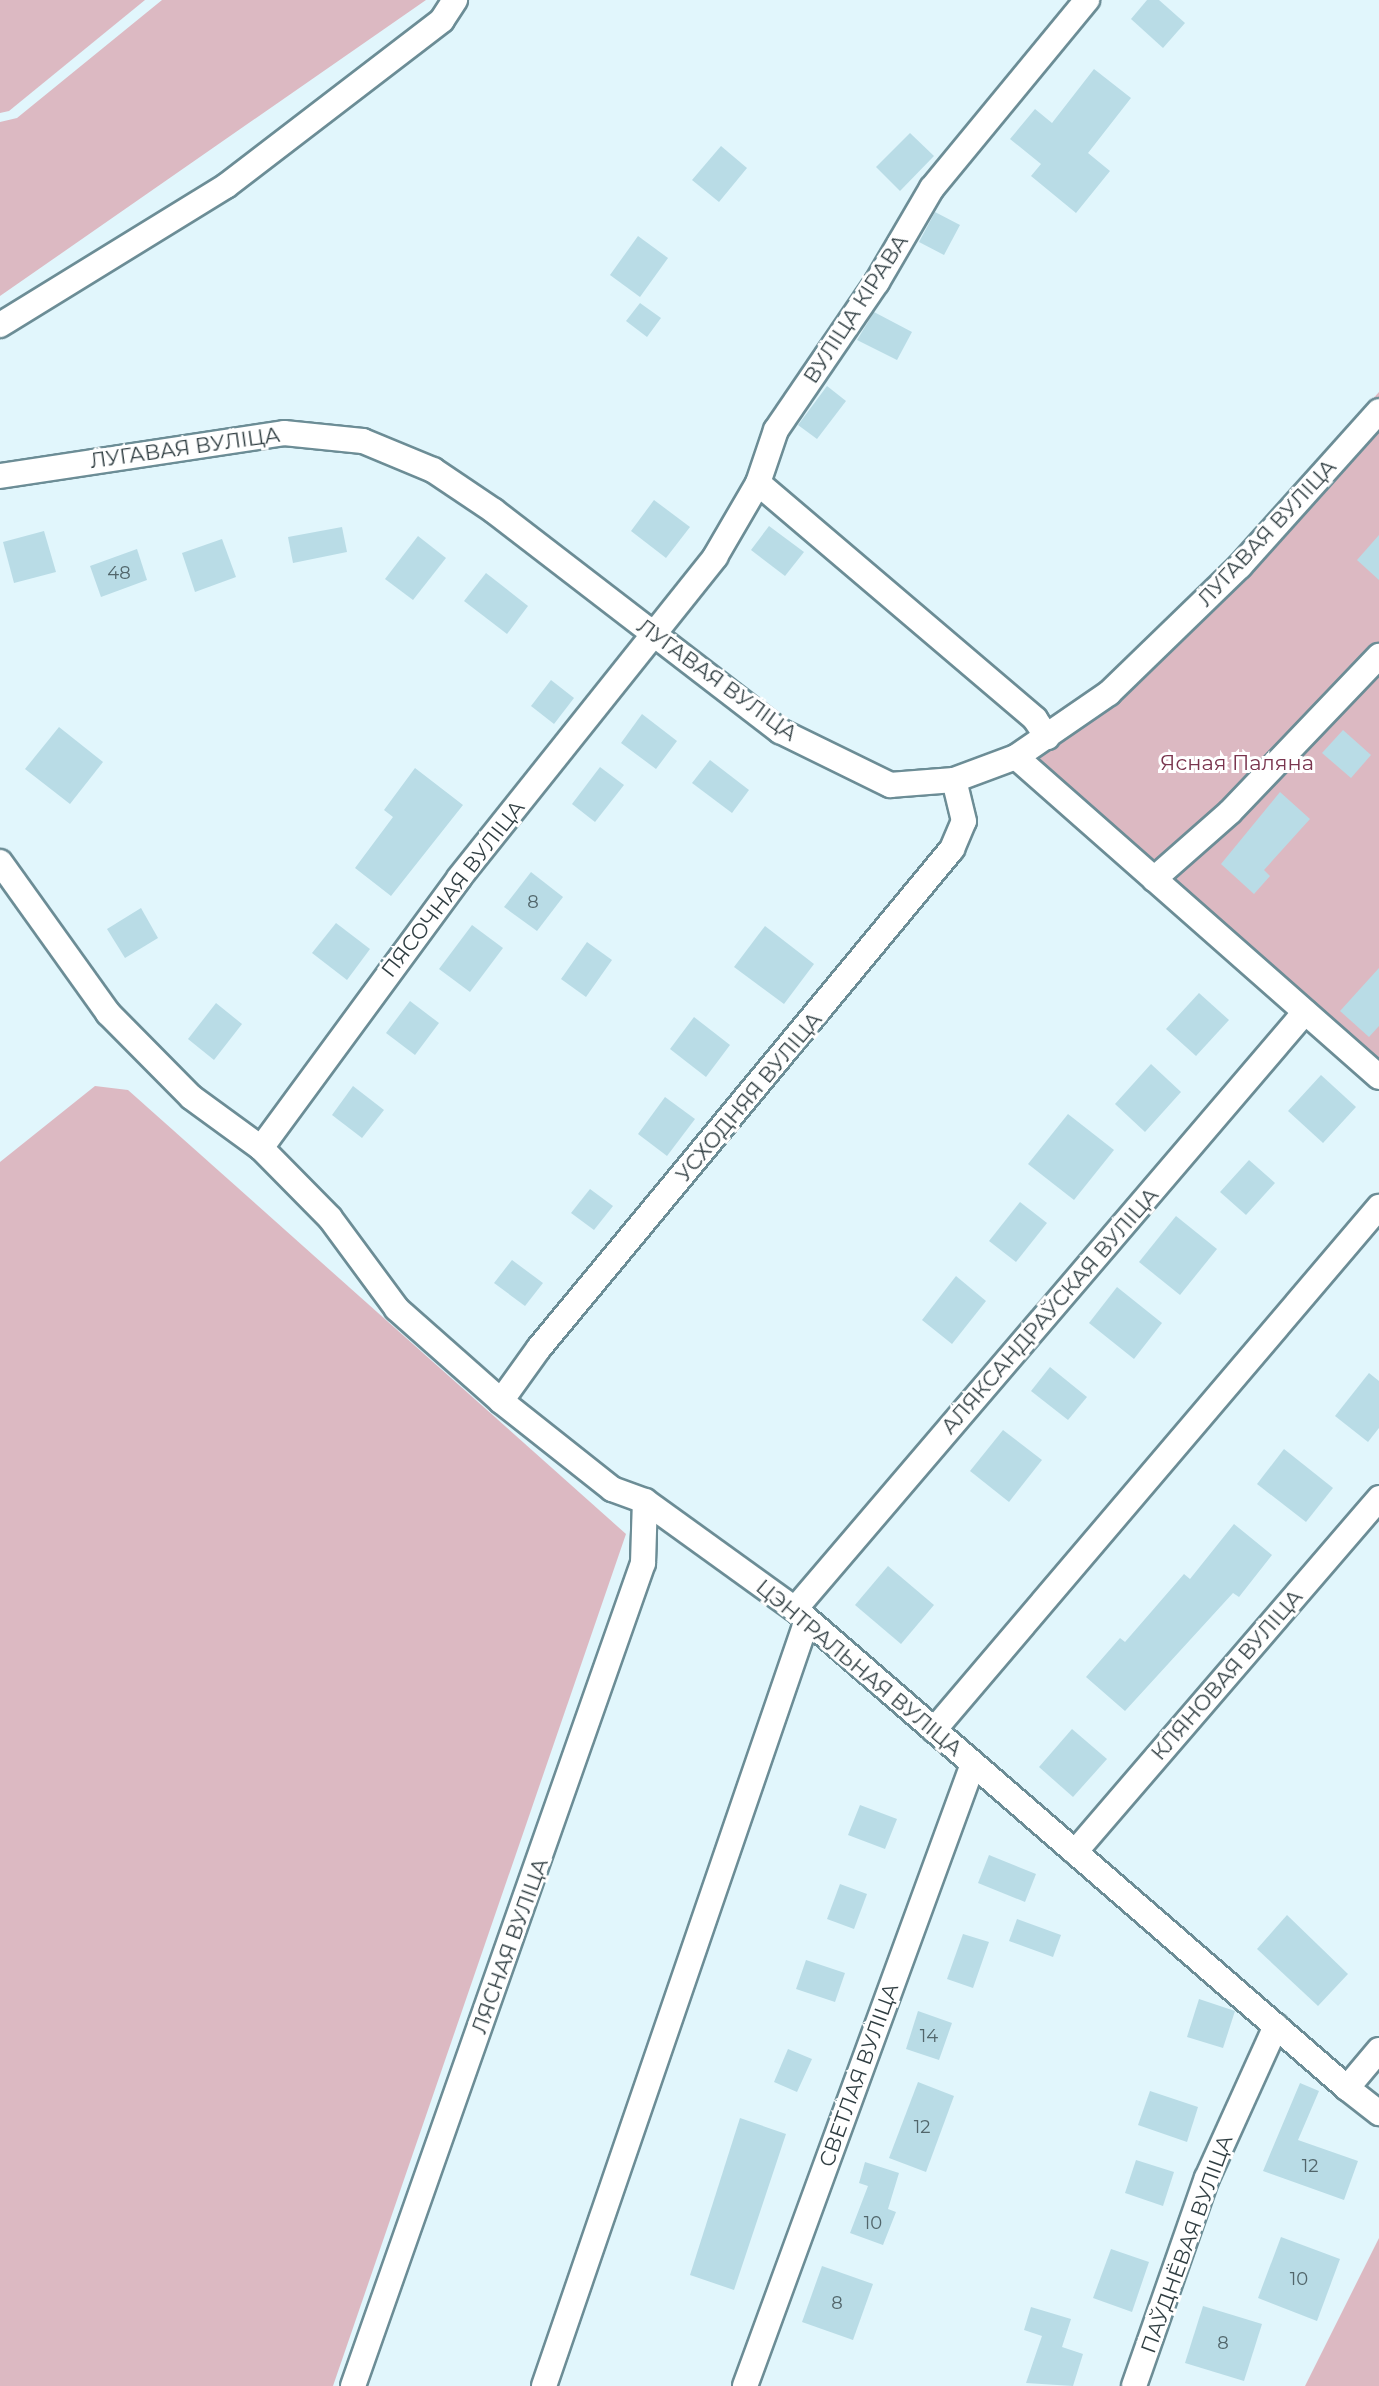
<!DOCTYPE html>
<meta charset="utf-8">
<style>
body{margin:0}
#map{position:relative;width:1379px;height:2386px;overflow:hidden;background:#e1f6fc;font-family:Montserrat,sans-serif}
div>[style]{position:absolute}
.green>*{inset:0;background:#dcb9c2}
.building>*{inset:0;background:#b9dce6}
.roads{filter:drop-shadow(2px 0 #6c8d96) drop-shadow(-2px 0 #6c8d96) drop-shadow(0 2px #6c8d96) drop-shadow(0 -2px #6c8d96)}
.minor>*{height:24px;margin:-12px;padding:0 12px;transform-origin:12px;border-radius:12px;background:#fff}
span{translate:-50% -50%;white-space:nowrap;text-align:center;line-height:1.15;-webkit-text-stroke:6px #fff;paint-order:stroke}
.number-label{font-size:18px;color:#52666b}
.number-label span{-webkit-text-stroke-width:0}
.street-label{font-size:21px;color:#303e42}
.park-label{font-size:21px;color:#7a354e}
</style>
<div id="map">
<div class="green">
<div style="clip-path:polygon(0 0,145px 0,9px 111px,0 113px)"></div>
<div style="clip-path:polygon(162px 0,426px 0,0 296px,0 122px,17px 118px)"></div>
<div style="clip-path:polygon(1379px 392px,1379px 1077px,1016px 757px,1109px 693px)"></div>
<div style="clip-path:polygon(95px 1086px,128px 1090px,626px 1534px,333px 2386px,0 2386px,0 1162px)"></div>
<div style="clip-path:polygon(1379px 2238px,1379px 2386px,1304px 2386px,1305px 2386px)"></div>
</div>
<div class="building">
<div style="clip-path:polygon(1147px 0,1159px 0,1185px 23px,1163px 48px,1131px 19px)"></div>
<div style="clip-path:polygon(1094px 69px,1131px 98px,1088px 153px,1110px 171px,1076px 213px,1031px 176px,1041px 164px,1010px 139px,1035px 109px,1052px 123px)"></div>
<div style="clip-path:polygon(910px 133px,934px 156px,900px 191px,876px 167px)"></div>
<div style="clip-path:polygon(721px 146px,747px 168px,719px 202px,692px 180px)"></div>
<div style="clip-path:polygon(935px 212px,960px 225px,944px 255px,919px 242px)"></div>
<div style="clip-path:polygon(638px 236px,668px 258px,640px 297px,610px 275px)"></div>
<div style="clip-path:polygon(640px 303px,661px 318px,647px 337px,626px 321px)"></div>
<div style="clip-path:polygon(874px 312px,912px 332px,897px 360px,857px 340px)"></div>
<div style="clip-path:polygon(827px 386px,846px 401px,817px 439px,798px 425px)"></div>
<div style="clip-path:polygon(654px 500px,690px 527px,666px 558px,631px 531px)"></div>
<div style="clip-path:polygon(769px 526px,804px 552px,785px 576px,751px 550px)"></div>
<div style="clip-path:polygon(342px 527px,347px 552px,293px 563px,288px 537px)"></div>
<div style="clip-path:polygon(44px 531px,56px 572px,14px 583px,3px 542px)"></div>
<div style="clip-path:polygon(1379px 535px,1379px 580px,1357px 560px)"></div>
<div style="clip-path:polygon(418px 536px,446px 558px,413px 600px,385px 579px)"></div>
<div style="clip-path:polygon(222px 539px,236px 577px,195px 592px,182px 553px)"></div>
<div style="clip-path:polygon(137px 549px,147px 580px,101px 597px,90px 566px)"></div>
<div style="clip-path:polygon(486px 573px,528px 606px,507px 634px,464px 601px)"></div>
<div style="clip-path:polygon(551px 680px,574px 698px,554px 724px,531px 706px)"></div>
<div style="clip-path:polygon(642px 714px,677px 741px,656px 769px,621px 743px)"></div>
<div style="clip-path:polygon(59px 727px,103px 762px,70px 804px,25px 769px)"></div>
<div style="clip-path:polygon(1343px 730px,1371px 755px,1351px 778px,1322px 753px)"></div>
<div style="clip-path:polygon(710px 760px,749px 790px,732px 813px,692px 783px)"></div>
<div style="clip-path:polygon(600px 767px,624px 785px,595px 822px,572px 804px)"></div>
<div style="clip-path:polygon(415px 768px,463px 805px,391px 896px,355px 868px,393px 817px,384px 810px)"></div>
<div style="clip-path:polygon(1280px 792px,1310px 819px,1264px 870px,1270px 876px,1254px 894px,1221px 864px)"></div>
<div style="clip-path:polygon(531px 872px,563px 897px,537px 931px,504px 907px)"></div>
<div style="clip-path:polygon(141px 908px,158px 938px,125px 958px,107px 929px)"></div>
<div style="clip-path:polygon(336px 923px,370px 949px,347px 980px,312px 953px)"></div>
<div style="clip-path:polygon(472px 925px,503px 948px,470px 992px,439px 969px)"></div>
<div style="clip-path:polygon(765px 926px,814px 964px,784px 1004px,734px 967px)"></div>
<div style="clip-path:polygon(587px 942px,612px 960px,586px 997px,561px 979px)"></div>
<div style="clip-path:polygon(1379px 968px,1379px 1026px,1369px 1037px,1340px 1011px)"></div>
<div style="clip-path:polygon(1199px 993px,1229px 1020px,1196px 1056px,1166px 1029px)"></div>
<div style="clip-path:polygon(410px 1001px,439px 1023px,415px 1055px,386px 1033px)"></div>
<div style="clip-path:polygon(216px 1003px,242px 1024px,214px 1060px,188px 1039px)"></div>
<div style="clip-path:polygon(694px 1017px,730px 1045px,706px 1077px,670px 1049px)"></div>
<div style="clip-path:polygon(1151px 1064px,1181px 1092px,1145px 1132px,1115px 1104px)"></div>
<div style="clip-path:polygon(1321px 1075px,1356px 1107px,1323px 1143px,1288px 1111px)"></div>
<div style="clip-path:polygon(353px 1086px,384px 1110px,362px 1138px,332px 1115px)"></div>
<div style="clip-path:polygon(665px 1097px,695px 1119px,667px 1156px,638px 1134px)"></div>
<div style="clip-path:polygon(1068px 1114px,1114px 1150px,1074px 1200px,1028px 1164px)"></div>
<div style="clip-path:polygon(1249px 1160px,1275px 1183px,1246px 1215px,1220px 1192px)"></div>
<div style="clip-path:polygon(590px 1189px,613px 1206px,594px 1230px,571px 1213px)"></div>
<div style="clip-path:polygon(1020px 1202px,1047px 1223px,1016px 1262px,989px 1241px)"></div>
<div style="clip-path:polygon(1176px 1216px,1217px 1249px,1180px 1295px,1139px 1262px)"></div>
<div style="clip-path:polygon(512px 1260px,543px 1283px,525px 1306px,494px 1283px)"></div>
<div style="clip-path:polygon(956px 1276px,986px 1301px,952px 1344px,922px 1320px)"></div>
<div style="clip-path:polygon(1117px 1287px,1162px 1323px,1134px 1359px,1089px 1323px)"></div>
<div style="clip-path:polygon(1050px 1367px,1087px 1397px,1068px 1420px,1031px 1391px)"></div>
<div style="clip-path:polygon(1369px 1373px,1379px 1381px,1379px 1428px,1368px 1442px,1335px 1416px)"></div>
<div style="clip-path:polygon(1003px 1430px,1042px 1460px,1009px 1502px,970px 1471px)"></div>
<div style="clip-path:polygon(1284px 1449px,1333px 1488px,1306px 1522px,1257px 1484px)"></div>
<div style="clip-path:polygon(1234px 1524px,1272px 1555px,1239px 1597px,1233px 1593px,1125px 1711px,1086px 1677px,1120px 1638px,1125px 1642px,1184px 1574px,1190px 1579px)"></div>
<div style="clip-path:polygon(888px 1566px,934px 1605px,901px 1644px,855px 1605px)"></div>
<div style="clip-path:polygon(1072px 1729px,1107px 1759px,1073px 1797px,1039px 1767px)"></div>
<div style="clip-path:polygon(860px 1805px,897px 1819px,885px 1849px,848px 1835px)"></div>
<div style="clip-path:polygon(989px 1855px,1036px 1874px,1025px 1902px,978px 1883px)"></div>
<div style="clip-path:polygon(840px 1884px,867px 1894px,854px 1929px,827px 1919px)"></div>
<div style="clip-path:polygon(1287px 1915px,1348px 1974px,1318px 2006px,1257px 1949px)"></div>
<div style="clip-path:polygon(1017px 1919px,1061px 1935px,1053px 1957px,1009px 1941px)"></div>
<div style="clip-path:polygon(963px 1934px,989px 1942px,973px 1988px,947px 1979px)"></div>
<div style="clip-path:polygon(806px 1960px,845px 1973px,835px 2002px,796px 1989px)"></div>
<div style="clip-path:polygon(1199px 1999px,1235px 2011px,1223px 2048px,1187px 2037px)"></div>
<div style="clip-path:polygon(918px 2011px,952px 2023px,939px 2060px,906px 2049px)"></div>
<div style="clip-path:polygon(788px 2049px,812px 2059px,797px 2092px,774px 2082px)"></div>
<div style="clip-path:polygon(918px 2082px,954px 2096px,926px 2172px,889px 2158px)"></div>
<div style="clip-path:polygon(1300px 2083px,1319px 2091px,1298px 2140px,1358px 2161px,1344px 2200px,1263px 2171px)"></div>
<div style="clip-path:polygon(1150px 2091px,1198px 2107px,1187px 2142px,1138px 2125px)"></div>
<div style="clip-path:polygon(740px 2118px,786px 2134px,734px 2290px,690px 2275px)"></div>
<div style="clip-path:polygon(1136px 2160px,1174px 2172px,1163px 2206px,1125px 2193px)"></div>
<div style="clip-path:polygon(865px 2162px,899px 2173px,888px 2209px,896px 2212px,883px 2245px,850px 2233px,868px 2186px,859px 2183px)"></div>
<div style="clip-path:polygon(1281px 2237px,1340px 2259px,1317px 2321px,1258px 2298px)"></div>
<div style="clip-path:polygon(1111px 2249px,1149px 2262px,1132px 2312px,1093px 2298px)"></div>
<div style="clip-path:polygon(822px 2266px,873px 2284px,853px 2340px,802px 2322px)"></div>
<div style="clip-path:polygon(1203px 2306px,1262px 2324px,1244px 2381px,1185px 2363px)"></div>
<div style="clip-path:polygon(1031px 2307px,1071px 2319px,1062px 2347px,1083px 2354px,1073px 2386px,1026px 2383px,1042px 2336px,1024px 2330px)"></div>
</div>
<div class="roads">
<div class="minor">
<div style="left:0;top:325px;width:265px;rotate:-31.6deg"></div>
<div style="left:226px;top:186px;width:272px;rotate:-37.5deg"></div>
<div style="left:442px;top:20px;width:24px;rotate:-57deg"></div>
<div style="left:0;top:476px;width:287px;rotate:-8.6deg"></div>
<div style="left:284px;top:433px;width:79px;rotate:5.8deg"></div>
<div style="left:363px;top:441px;width:76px;rotate:22.5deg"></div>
<div style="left:433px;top:470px;width:73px;rotate:33.9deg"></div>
<div style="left:494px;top:511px;width:361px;rotate:37.6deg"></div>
<div style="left:780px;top:731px;width:123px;rotate:26.1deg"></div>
<div style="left:890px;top:785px;width:64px;rotate:-4.5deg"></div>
<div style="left:954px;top:780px;width:66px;rotate:-20.4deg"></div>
<div style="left:1016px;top:757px;width:113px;rotate:-34.5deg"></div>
<div style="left:1109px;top:693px;width:182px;rotate:-44.1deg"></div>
<div style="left:1240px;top:566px;width:208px;rotate:-48.1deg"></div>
<div style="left:758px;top:483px;width:364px;rotate:40.4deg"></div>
<div style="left:1035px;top:719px;width:22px;rotate:56deg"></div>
<div style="left:1016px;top:757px;width:484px;rotate:41.4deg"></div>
<div style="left:0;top:862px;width:186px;rotate:54.4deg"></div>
<div style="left:108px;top:1013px;width:118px;rotate:45.3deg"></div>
<div style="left:191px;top:1097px;width:87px;rotate:36.1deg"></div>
<div style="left:261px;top:1148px;width:98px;rotate:45.4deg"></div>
<div style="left:330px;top:1218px;width:113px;rotate:53.6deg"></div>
<div style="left:397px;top:1309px;width:139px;rotate:41.5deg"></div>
<div style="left:501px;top:1401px;width:142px;rotate:38.4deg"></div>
<div style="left:612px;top:1489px;width:35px;rotate:20deg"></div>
<div style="left:645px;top:1501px;width:185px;rotate:35.8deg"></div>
<div style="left:795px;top:1609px;width:731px;rotate:40.95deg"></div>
<div style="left:1154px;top:879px;width:101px;rotate:-41.4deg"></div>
<div style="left:1230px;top:812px;width:216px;rotate:-46.3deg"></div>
<div style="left:261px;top:1148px;width:335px;rotate:-53.7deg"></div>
<div style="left:459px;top:878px;width:411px;rotate:-51.4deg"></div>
<div style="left:715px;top:557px;width:86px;rotate:-59.8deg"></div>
<div style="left:758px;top:483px;width:56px;rotate:-71.2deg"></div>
<div style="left:776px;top:430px;width:179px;rotate:-55.7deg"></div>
<div style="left:877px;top:282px;width:109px;rotate:-59.7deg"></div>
<div style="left:932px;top:188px;width:244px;rotate:-50.5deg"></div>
<div style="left:501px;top:1401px;width:65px;rotate:-54.4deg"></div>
<div style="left:539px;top:1348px;width:648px;rotate:-50.39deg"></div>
<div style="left:952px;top:849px;width:30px;rotate:-67deg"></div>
<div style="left:964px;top:821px;width:42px;rotate:-103.7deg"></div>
<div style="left:795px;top:1609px;width:785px;rotate:-49.49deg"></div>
<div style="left:934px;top:1730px;width:687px;rotate:-49.61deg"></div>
<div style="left:1075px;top:1852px;width:467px;rotate:-49.3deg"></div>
<div style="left:1379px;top:2050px;width:50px;rotate:130.1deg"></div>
<div style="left:1347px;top:2088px;width:41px;rotate:38deg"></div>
<div style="left:353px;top:2386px;width:873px;rotate:-70.59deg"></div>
<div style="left:643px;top:1563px;width:62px;rotate:-88.2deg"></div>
<div style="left:544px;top:2386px;width:810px;rotate:-71.05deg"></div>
<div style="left:745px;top:2386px;width:662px;rotate:-69.87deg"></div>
<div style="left:1134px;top:2386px;width:220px;rotate:-70.7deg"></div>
<div style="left:1207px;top:2178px;width:167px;rotate:-65.6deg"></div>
</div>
</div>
<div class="number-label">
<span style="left:119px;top:573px">48</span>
<span style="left:533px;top:902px">8</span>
<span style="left:929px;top:2036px">14</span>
<span style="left:922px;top:2127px">12</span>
<span style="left:1310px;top:2166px">12</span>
<span style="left:873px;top:2223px">10</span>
<span style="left:1299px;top:2279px">10</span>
<span style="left:837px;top:2303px">8</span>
<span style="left:1223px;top:2343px">8</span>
</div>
<div class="street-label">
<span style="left:856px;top:309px;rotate:-57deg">ВУЛІЦА КІРАВА</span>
<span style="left:185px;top:448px;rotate:-8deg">ЛУГАВАЯ ВУЛІЦА</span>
<span style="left:1267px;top:533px;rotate:-47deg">ЛУГАВАЯ ВУЛІЦА</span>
<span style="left:717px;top:680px;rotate:36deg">ЛУГАВАЯ ВУЛІЦА</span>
<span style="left:453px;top:889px;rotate:-52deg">ПЯСОЧНАЯ ВУЛІЦА</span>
<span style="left:749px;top:1097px;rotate:-50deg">УСХОДНЯЯ ВУЛІЦА</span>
<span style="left:1050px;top:1311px;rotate:-49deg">АЛЯКСАНДРАЎСКАЯ ВУЛІЦА</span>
<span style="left:859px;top:1668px;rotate:40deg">ЦЭНТРАЛЬНАЯ ВУЛІЦА</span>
<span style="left:1227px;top:1675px;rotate:-49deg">КЛЯНОВАЯ ВУЛІЦА</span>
<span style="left:510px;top:1946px;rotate:-70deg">ЛЯСНАЯ ВУЛІЦА</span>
<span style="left:859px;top:2075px;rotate:-70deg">СВЕТЛАЯ ВУЛІЦА</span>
<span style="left:1187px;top:2244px;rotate:-70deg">ПАЎДНЁВАЯ ВУЛІЦА</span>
</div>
<div class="park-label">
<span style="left:1237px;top:763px">Ясная Паляна</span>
</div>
</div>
